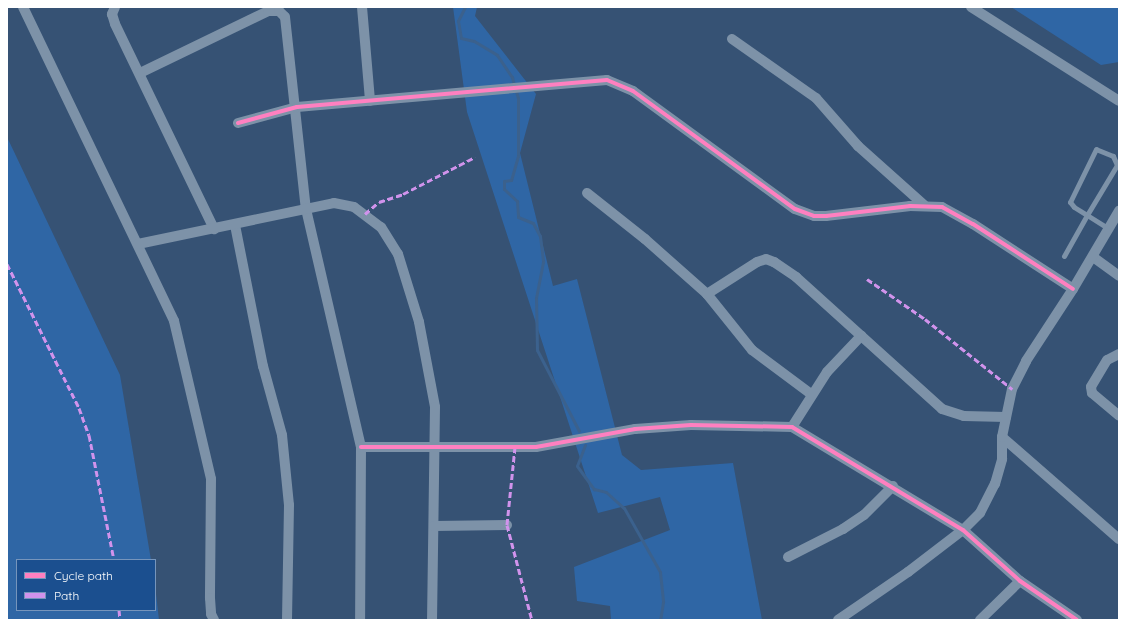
<!DOCTYPE html>
<style>
body{margin:0}
#map{position:relative;width:1126px;height:627px;overflow:hidden;background:#365274;font-family:Quicksand,sans-serif}
div>[style]{position:absolute}
.green>*{inset:0;background:#2f66a5}
.stream>*{height:3px;margin:-1.5px;padding:0 1.5px;transform-origin:1.5px;border-radius:1.5px;background:#3b618d}
.lane>*{height:5px;margin:-2.5px;padding:0 2.5px;transform-origin:2.5px;border-radius:2.5px;background:#7d92a8}
.street>*{height:10px;margin:-5px;padding:0 5px;transform-origin:5px;border-radius:5px;background:#7d92a8}
.quiet>*{height:3px;margin-top:-1.5px;transform-origin:0;background:repeating-linear-gradient(90deg,#d193ec 0 6px,transparent 0 9px)}
.cycleway>*{height:4px;margin:-2px;padding:0 2px;transform-origin:2px;border-radius:2px;background:#ff80c0}
span{translate:-50% -50%;white-space:nowrap;text-align:center;line-height:1.15;-webkit-text-stroke:3px #1b4f8f;paint-order:stroke}
.frame{position:absolute;inset:0;border:8px solid #fff;pointer-events:none}
.legend{position:absolute;left:16px;top:559px;width:140px;height:52px;box-sizing:border-box;background:#1b4f8f;border:1px solid #7695bc;margin:0;padding:5px 7px;list-style:none;font-size:12px;color:#fff}
.legend li{display:flex;align-items:center;gap:8px;height:20px}
.legend b{width:20px;border:1px solid #7695bc}
</style>
<div id="map">
<div class="green">
<div style="clip-path:polygon(453px 7px,477px 7px,475px 16px,536px 94px,520px 153px,553px 286px,577px 279px,622px 455px,641px 470px,733px 463px,762px 620px,611px 620px,610px 606px,577px 601px,574px 567px,670px 530px,660px 497px,598px 513px,467px 112px)"></div>
<div style="clip-path:polygon(1011px 7px,1119px 7px,1119px 62px,1101px 65px)"></div>
<div style="clip-path:polygon(7px 137px,120px 375px,151px 560px,17px 560px,17px 610px,155px 610px,155px 585px,159px 620px,7px 620px)"></div>
</div>
<div class="stream">
<div style="left:465px;top:7px;width:16px;rotate:117deg"></div>
<div style="left:458px;top:21px;width:17px;rotate:80deg"></div>
<div style="left:461px;top:38px;width:13px;rotate:13deg"></div>
<div style="left:474px;top:41px;width:27px;rotate:31deg"></div>
<div style="left:497px;top:55px;width:27px;rotate:56deg"></div>
<div style="left:512px;top:77px;width:8px;rotate:76deg"></div>
<div style="left:516px;top:91px;width:7px;rotate:74deg"></div>
<div style="left:518px;top:98px;width:58px;rotate:90deg"></div>
<div style="left:518px;top:156px;width:25px;rotate:106deg"></div>
<div style="left:511px;top:180px;width:7px;rotate:172deg"></div>
<div style="left:504px;top:181px;width:8px;rotate:90deg"></div>
<div style="left:504px;top:189px;width:18px;rotate:43deg"></div>
<div style="left:517px;top:201px;width:16px;rotate:86deg"></div>
<div style="left:518px;top:217px;width:16px;rotate:22deg"></div>
<div style="left:533px;top:223px;width:15px;rotate:62deg"></div>
<div style="left:540px;top:236px;width:26px;rotate:83deg"></div>
<div style="left:543px;top:262px;width:37px;rotate:101deg"></div>
<div style="left:536px;top:298px;width:52px;rotate:88.9deg"></div>
<div style="left:537px;top:350px;width:91px;rotate:62.6deg"></div>
<div style="left:585px;top:445px;width:22px;rotate:111deg"></div>
<div style="left:577px;top:466px;width:29px;rotate:54deg"></div>
<div style="left:594px;top:489px;width:12px;rotate:14deg"></div>
<div style="left:606px;top:492px;width:24px;rotate:42deg"></div>
<div style="left:624px;top:508px;width:73px;rotate:60.6deg"></div>
<div style="left:660px;top:572px;width:30px;rotate:84deg"></div>
<div style="left:663px;top:602px;width:18px;rotate:99deg"></div>
</div>
<div class="lane">
<div style="left:1064px;top:256px;width:47px;rotate:-60.7deg"></div>
<div style="left:1087px;top:215px;width:58px;rotate:-59deg"></div>
<div style="left:1117px;top:165px;width:10px;rotate:-114deg"></div>
<div style="left:1113px;top:156px;width:18px;rotate:-158deg"></div>
<div style="left:1096px;top:149px;width:59px;rotate:116.1deg"></div>
<div style="left:1070px;top:202px;width:6px;rotate:51deg"></div>
<div style="left:1074px;top:207px;width:15px;rotate:32deg"></div>
<div style="left:1087px;top:215px;width:26px;rotate:32deg"></div>
</div>
<div class="street">
<div style="left:23px;top:7px;width:348px;rotate:64.3deg"></div>
<div style="left:174px;top:321px;width:162px;rotate:76.8deg"></div>
<div style="left:211px;top:479px;width:119px;rotate:90.5deg"></div>
<div style="left:210px;top:598px;width:16px;rotate:86deg"></div>
<div style="left:211px;top:614px;width:7px;rotate:63deg"></div>
<div style="left:115px;top:7px;width:8px;rotate:113deg"></div>
<div style="left:112px;top:14px;width:10px;rotate:73deg"></div>
<div style="left:115px;top:24px;width:228px;rotate:64.2deg"></div>
<div style="left:362px;top:7px;width:94px;rotate:85.1deg"></div>
<div style="left:971px;top:7px;width:175px;rotate:32.4deg"></div>
<div style="left:732px;top:39px;width:103px;rotate:35.1deg"></div>
<div style="left:816px;top:98px;width:64px;rotate:48.8deg"></div>
<div style="left:858px;top:146px;width:89px;rotate:41.8deg"></div>
<div style="left:140px;top:73px;width:142px;rotate:-25.8deg"></div>
<div style="left:268px;top:11px;width:11px"></div>
<div style="left:279px;top:11px;width:8px;rotate:45deg"></div>
<div style="left:285px;top:17px;width:193px;rotate:83.8deg"></div>
<div style="left:306px;top:209px;width:244px;rotate:77deg"></div>
<div style="left:361px;top:447px;width:173px;rotate:90.3deg"></div>
<div style="left:238px;top:123px;width:61px;rotate:-15.2deg"></div>
<div style="left:297px;top:107px;width:311px;rotate:-5deg"></div>
<div style="left:607px;top:80px;width:28px;rotate:23deg"></div>
<div style="left:633px;top:91px;width:200px;rotate:36.1deg"></div>
<div style="left:795px;top:209px;width:20px;rotate:20deg"></div>
<div style="left:814px;top:216px;width:12px"></div>
<div style="left:826px;top:216px;width:85px;rotate:-6.8deg"></div>
<div style="left:910px;top:206px;width:32px;rotate:2deg"></div>
<div style="left:942px;top:207px;width:35px;rotate:29deg"></div>
<div style="left:973px;top:224px;width:119px;rotate:33deg"></div>
<div style="left:587px;top:193px;width:74px;rotate:38.4deg"></div>
<div style="left:645px;top:239px;width:83px;rotate:41.6deg"></div>
<div style="left:707px;top:294px;width:72px;rotate:51.2deg"></div>
<div style="left:752px;top:350px;width:74px;rotate:36.7deg"></div>
<div style="left:235px;top:225px;width:144px;rotate:78.8deg"></div>
<div style="left:263px;top:366px;width:72px;rotate:74.6deg"></div>
<div style="left:282px;top:435px;width:70px;rotate:84.3deg"></div>
<div style="left:289px;top:505px;width:115px;rotate:91deg"></div>
<div style="left:138px;top:244px;width:200px;rotate:-11.8deg"></div>
<div style="left:334px;top:203px;width:20px;rotate:11deg"></div>
<div style="left:354px;top:207px;width:34px;rotate:37deg"></div>
<div style="left:381px;top:227px;width:32px;rotate:58deg"></div>
<div style="left:398px;top:254px;width:71px;rotate:72.8deg"></div>
<div style="left:419px;top:322px;width:86px;rotate:79.3deg"></div>
<div style="left:435px;top:407px;width:213px;rotate:90.8deg"></div>
<div style="left:1093px;top:257px;width:32px;rotate:36deg"></div>
<div style="left:707px;top:294px;width:59px;rotate:-32.6deg"></div>
<div style="left:757px;top:262px;width:9px;rotate:-18deg"></div>
<div style="left:766px;top:259px;width:9px;rotate:21deg"></div>
<div style="left:774px;top:262px;width:27px;rotate:34deg"></div>
<div style="left:796px;top:277px;width:197px;rotate:42.1deg"></div>
<div style="left:942px;top:409px;width:23px;rotate:18deg"></div>
<div style="left:964px;top:416px;width:42px;rotate:1.4deg"></div>
<div style="left:1119px;top:354px;width:13px;rotate:153deg"></div>
<div style="left:1107px;top:360px;width:31px;rotate:121deg"></div>
<div style="left:1091px;top:387px;width:6px;rotate:81deg"></div>
<div style="left:1092px;top:393px;width:35px;rotate:40deg"></div>
<div style="left:792px;top:427px;width:65px;rotate:-57.5deg"></div>
<div style="left:827px;top:372px;width:50px;rotate:-46.6deg"></div>
<div style="left:1002px;top:437px;width:155px;rotate:41.1deg"></div>
<div style="left:361px;top:447px;width:175px"></div>
<div style="left:536px;top:447px;width:101px;rotate:-10.3deg"></div>
<div style="left:635px;top:429px;width:56px;rotate:-4.1deg"></div>
<div style="left:691px;top:425px;width:101px;rotate:1.1deg"></div>
<div style="left:792px;top:427px;width:200px;rotate:31.1deg"></div>
<div style="left:963px;top:530px;width:76px;rotate:41.8deg"></div>
<div style="left:1020px;top:581px;width:69px;rotate:34.4deg"></div>
<div style="left:434px;top:526px;width:73px;rotate:-0.8deg"></div>
<div style="left:788px;top:557px;width:62px;rotate:-27deg"></div>
<div style="left:843px;top:529px;width:25px;rotate:-34deg"></div>
<div style="left:864px;top:515px;width:41px;rotate:-45deg"></div>
<div style="left:838px;top:620px;width:85px;rotate:-34.4deg"></div>
<div style="left:908px;top:572px;width:69px;rotate:-37.4deg"></div>
<div style="left:963px;top:530px;width:24px;rotate:-45deg"></div>
<div style="left:980px;top:513px;width:33px;rotate:-63deg"></div>
<div style="left:995px;top:484px;width:26px;rotate:-74deg"></div>
<div style="left:1002px;top:459px;width:22px;rotate:-90deg"></div>
<div style="left:1002px;top:437px;width:49px;rotate:-78.2deg"></div>
<div style="left:1012px;top:389px;width:31px;rotate:-63deg"></div>
<div style="left:1026px;top:361px;width:86px;rotate:-56.9deg"></div>
<div style="left:1073px;top:289px;width:91px;rotate:-59.5deg"></div>
<div style="left:980px;top:620px;width:56px;rotate:-44.3deg"></div>
</div>
<div class="quiet">
<div style="left:365px;top:214px;width:18px;rotate:-41deg"></div>
<div style="left:379px;top:202px;width:25px;rotate:-18deg"></div>
<div style="left:403px;top:194px;width:81px;rotate:-27.2deg"></div>
<div style="left:7px;top:264px;width:161px;rotate:63.4deg"></div>
<div style="left:79px;top:408px;width:29px;rotate:70deg"></div>
<div style="left:89px;top:435px;width:127px;rotate:78.7deg"></div>
<div style="left:867px;top:279px;width:70px;rotate:34.6deg"></div>
<div style="left:925px;top:319px;width:112px;rotate:38.8deg"></div>
<div style="left:515px;top:447px;width:78px;rotate:95.9deg"></div>
<div style="left:507px;top:525px;width:98px;rotate:75.3deg"></div>
<div style="left:119px;top:610px;width:10px;rotate:84deg"></div>
</div>
<div class="cycleway">
<div style="left:238px;top:123px;width:61px;rotate:-15.2deg"></div>
<div style="left:297px;top:107px;width:311px;rotate:-5deg"></div>
<div style="left:607px;top:80px;width:28px;rotate:23deg"></div>
<div style="left:633px;top:91px;width:200px;rotate:36.1deg"></div>
<div style="left:795px;top:209px;width:20px;rotate:20deg"></div>
<div style="left:814px;top:216px;width:12px"></div>
<div style="left:826px;top:216px;width:85px;rotate:-6.8deg"></div>
<div style="left:910px;top:206px;width:32px;rotate:2deg"></div>
<div style="left:942px;top:207px;width:35px;rotate:29deg"></div>
<div style="left:973px;top:224px;width:119px;rotate:33deg"></div>
<div style="left:361px;top:447px;width:175px"></div>
<div style="left:536px;top:447px;width:101px;rotate:-10.3deg"></div>
<div style="left:635px;top:429px;width:56px;rotate:-4.1deg"></div>
<div style="left:691px;top:425px;width:101px;rotate:1.1deg"></div>
<div style="left:792px;top:427px;width:200px;rotate:31.1deg"></div>
<div style="left:963px;top:530px;width:76px;rotate:41.8deg"></div>
<div style="left:1020px;top:581px;width:69px;rotate:34.4deg"></div>
</div>
<div class="frame"></div>
<ul class="legend">
<li><b style="height:5px;background:#ff80c0"></b>Cycle path</li>
<li><b style="height:5px;background:#d193ec"></b>Path</li>
</ul>
</div>
